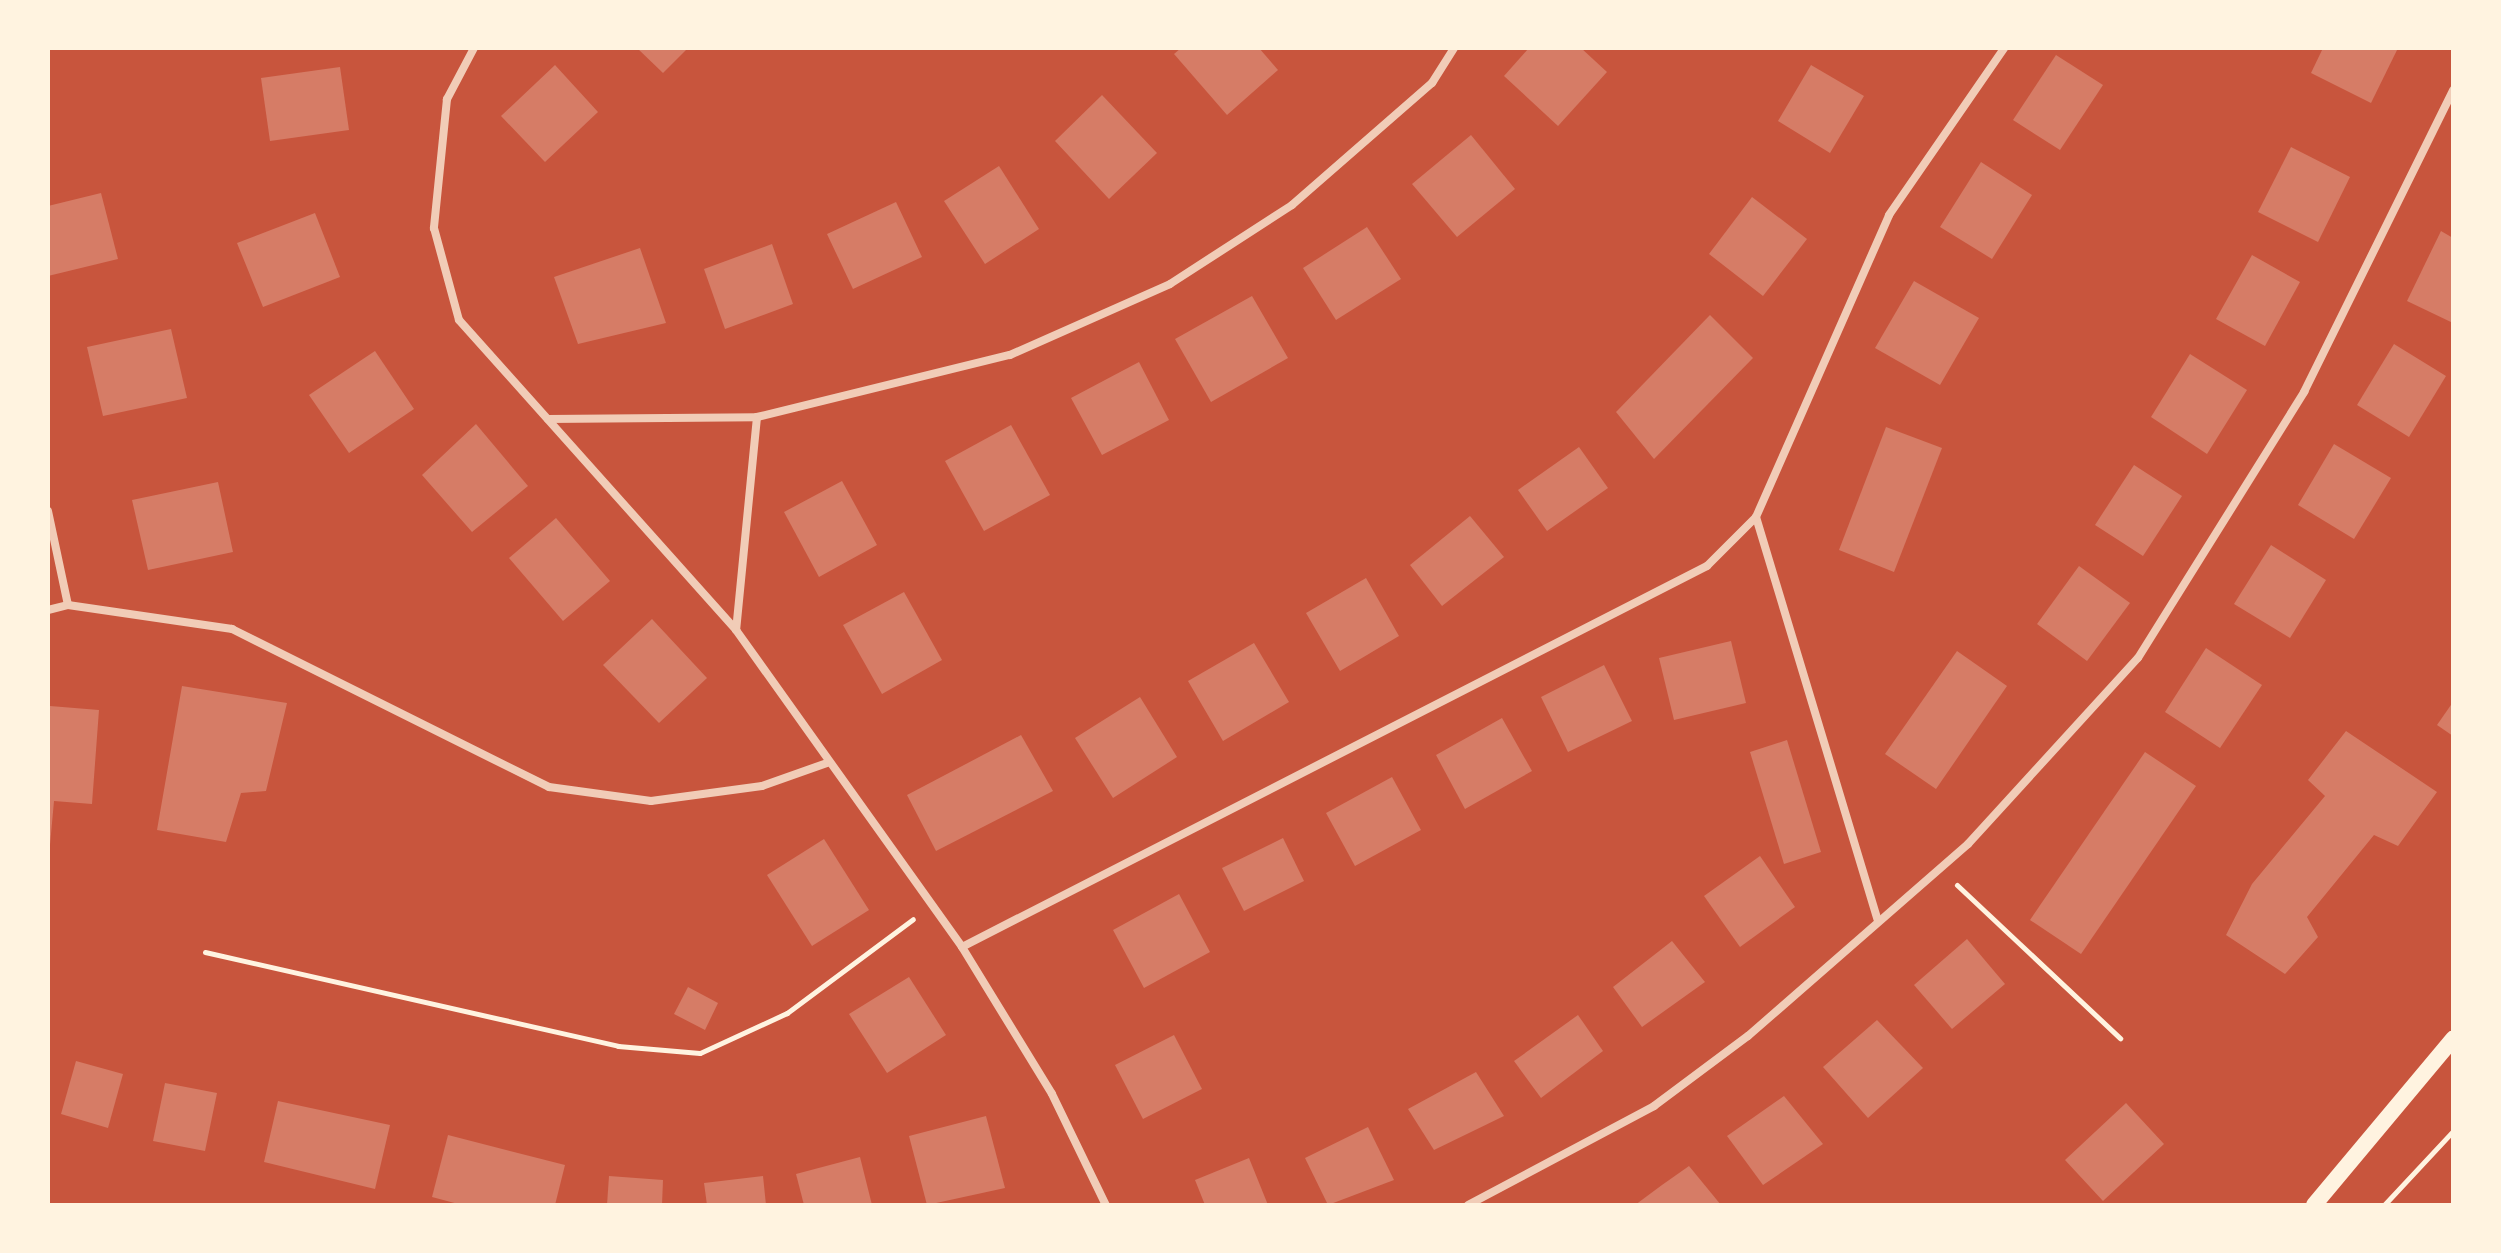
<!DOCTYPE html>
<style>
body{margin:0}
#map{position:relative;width:2501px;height:1253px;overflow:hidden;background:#c8553d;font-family:Quicksand,sans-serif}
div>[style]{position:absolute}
.building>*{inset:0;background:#d67c66}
.path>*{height:5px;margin:-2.5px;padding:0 2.5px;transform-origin:2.5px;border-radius:2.5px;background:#fff3e0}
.minor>*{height:8px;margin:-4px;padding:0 4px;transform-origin:4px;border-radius:4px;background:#f1ccb7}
.secondary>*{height:16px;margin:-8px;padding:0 8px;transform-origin:8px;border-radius:8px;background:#fff3e0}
span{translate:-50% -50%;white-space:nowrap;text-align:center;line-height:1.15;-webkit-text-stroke:7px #fff3e0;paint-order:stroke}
.frame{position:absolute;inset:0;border:50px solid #fff3e0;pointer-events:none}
</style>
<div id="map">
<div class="building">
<div style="clip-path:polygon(637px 48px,688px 48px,663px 73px)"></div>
<div style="clip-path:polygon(1181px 48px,1259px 48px,1278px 70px,1227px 115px,1174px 54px)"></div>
<div style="clip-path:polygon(1529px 48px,1581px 48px,1607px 72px,1558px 126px,1504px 76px)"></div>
<div style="clip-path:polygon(2323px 48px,2398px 48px,2371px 103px,2311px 73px)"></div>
<div style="clip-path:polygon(2056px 55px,2103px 85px,2060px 150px,2013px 120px)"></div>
<div style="clip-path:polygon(555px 65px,598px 112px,545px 162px,501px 116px)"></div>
<div style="clip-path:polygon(1811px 65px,1864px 96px,1830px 153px,1778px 121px)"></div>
<div style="clip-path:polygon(340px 67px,349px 130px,270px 141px,261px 78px)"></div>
<div style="clip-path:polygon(1102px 95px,1157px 153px,1109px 199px,1055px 141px)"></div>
<div style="clip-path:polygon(1471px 135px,1515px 189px,1457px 237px,1412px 184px)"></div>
<div style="clip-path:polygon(2291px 147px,2350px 177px,2318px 242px,2258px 212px)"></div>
<div style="clip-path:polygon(1981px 162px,2032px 195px,1992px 259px,1940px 227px)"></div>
<div style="clip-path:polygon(999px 166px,1039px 229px,985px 264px,944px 201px)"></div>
<div style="clip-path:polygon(101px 193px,118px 259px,48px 276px,48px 206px)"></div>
<div style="clip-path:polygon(1752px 197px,1807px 239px,1763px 296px,1709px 254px)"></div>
<div style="clip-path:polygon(896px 202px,922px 257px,853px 289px,827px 234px)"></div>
<div style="clip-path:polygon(315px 213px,340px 277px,263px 307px,237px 243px)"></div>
<div style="clip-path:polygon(1367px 227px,1401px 279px,1336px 320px,1303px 268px)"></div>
<div style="clip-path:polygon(2441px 231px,2453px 238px,2453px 323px,2407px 301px)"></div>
<div style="clip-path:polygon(772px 244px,793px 304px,725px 329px,704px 269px)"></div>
<div style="clip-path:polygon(640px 248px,666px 323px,578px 344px,554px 277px)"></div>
<div style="clip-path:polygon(2252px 255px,2300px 282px,2265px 346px,2216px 319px)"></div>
<div style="clip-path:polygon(1914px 281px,1979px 318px,1940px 385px,1875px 348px)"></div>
<div style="clip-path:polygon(1252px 296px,1288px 358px,1211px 402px,1175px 339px)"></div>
<div style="clip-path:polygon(1710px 315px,1753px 358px,1654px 459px,1616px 412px)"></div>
<div style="clip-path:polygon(171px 329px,187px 398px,103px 416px,87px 347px)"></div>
<div style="clip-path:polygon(2394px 344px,2446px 376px,2409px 437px,2357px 405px)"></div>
<div style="clip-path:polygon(375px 351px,414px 409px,349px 453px,309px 395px)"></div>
<div style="clip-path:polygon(2190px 354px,2247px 390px,2207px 454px,2151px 417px)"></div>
<div style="clip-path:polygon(1139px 362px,1169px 420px,1102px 455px,1071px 398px)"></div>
<div style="clip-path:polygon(476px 424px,528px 486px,472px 532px,422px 475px)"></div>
<div style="clip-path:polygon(1011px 425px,1050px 495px,984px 531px,945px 461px)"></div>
<div style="clip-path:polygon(1886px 427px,1942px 448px,1894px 572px,1839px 550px)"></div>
<div style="clip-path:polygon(2334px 444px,2391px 478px,2354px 539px,2298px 505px)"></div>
<div style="clip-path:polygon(1579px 447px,1608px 488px,1547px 531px,1518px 490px)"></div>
<div style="clip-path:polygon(2134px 465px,2182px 496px,2143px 556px,2095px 525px)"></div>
<div style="clip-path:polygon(842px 481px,877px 545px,819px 577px,784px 512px)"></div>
<div style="clip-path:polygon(218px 482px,233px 552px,148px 570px,132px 500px)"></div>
<div style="clip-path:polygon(1470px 516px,1504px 557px,1442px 606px,1410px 565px)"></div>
<div style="clip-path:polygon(556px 518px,610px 581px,563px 621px,509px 558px)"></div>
<div style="clip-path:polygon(2271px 545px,2326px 580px,2290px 638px,2234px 604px)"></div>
<div style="clip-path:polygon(2079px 566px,2130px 603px,2087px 661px,2037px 624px)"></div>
<div style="clip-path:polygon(1366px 578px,1399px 636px,1340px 671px,1306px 613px)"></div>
<div style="clip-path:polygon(904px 592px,942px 660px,882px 694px,843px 625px)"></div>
<div style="clip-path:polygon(652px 619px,707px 678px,659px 723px,603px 665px)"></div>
<div style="clip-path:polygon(1731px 641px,1746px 703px,1674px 720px,1659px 658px)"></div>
<div style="clip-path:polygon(1254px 643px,1289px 702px,1223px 741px,1188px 681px)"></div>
<div style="clip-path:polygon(2206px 648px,2262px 685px,2220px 748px,2165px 712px)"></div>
<div style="clip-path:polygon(1957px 651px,2007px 686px,1936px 789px,1885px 754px)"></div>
<div style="clip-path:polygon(1604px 665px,1632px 721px,1568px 752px,1541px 697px)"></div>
<div style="clip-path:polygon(182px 686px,287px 703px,266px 791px,241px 793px,226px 842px,157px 830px)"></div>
<div style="clip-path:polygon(1140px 697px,1177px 757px,1113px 798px,1075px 738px)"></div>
<div style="clip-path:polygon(2453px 702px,2453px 736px,2437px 725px)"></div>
<div style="clip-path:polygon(50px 706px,99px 710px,92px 804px,54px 801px,50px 845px)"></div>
<div style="clip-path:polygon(1502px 718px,1532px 771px,1465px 809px,1436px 755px)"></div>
<div style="clip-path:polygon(2346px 731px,2437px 792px,2398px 846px,2374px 835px,2307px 917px,2318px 937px,2285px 974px,2226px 935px,2252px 884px,2325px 796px,2308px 780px)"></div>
<div style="clip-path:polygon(1021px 735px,1053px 791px,936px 851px,907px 795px)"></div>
<div style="clip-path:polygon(1787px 740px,1821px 852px,1784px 864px,1750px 752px)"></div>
<div style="clip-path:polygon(2145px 752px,2196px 786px,2081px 954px,2030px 920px)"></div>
<div style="clip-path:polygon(1392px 777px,1421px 830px,1355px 866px,1326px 813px)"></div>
<div style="clip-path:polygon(1283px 838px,1304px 881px,1244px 911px,1222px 868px)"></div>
<div style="clip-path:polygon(824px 839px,869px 910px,812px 946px,767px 875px)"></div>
<div style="clip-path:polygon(1760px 856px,1795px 907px,1740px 947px,1704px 896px)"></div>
<div style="clip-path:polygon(1179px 894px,1210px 952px,1144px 988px,1113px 930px)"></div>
<div style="clip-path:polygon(1967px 939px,2005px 984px,1952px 1029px,1914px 985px)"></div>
<div style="clip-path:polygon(1672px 941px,1705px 982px,1642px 1027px,1613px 987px)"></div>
<div style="clip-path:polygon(909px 977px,946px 1035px,887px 1073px,849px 1014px)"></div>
<div style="clip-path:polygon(688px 987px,718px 1003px,705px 1030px,674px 1014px)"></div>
<div style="clip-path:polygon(1578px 1015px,1603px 1051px,1541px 1098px,1514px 1061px)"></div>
<div style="clip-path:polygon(1877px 1020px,1923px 1068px,1868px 1118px,1823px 1067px)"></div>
<div style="clip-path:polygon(1174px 1035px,1202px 1089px,1143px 1119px,1115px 1065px)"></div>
<div style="clip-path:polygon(76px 1061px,123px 1074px,108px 1128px,61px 1114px)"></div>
<div style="clip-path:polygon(1476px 1072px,1504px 1116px,1434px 1150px,1408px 1109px)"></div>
<div style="clip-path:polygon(165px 1083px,217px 1093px,205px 1151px,153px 1141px)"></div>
<div style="clip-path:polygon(1784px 1096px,1823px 1144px,1763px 1185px,1727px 1136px)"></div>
<div style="clip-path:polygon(278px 1101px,390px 1125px,375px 1189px,264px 1162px)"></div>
<div style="clip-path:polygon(2126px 1103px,2164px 1144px,2103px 1201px,2065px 1160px)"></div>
<div style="clip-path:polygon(986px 1116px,1005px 1188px,927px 1205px,909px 1136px)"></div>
<div style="clip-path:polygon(1368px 1127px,1394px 1180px,1328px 1205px,1305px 1158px)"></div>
<div style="clip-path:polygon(448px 1135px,565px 1165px,555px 1205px,462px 1205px,432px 1197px)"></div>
<div style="clip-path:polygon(860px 1157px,872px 1205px,804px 1205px,796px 1174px)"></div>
<div style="clip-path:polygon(1249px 1158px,1268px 1205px,1205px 1205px,1195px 1180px)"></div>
<div style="clip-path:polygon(1689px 1166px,1721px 1205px,1635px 1205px,1662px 1185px)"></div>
<div style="clip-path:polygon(609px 1176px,663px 1180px,662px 1205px,607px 1205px)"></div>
<div style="clip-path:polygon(763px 1176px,766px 1205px,707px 1205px,704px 1183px)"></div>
</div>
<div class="path">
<div style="left:1957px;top:885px;width:224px;rotate:43.2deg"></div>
<div style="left:205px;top:952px;width:424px;rotate:12.8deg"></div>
<div style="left:618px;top:1046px;width:82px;rotate:4.9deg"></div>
<div style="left:700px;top:1053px;width:96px;rotate:-24.7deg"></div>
<div style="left:787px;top:1013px;width:157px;rotate:-36.7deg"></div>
<div style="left:2384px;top:1205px;width:101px;rotate:-47deg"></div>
</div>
<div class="minor">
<div style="left:474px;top:48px;width:58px;rotate:117.9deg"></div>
<div style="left:447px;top:99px;width:130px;rotate:95.8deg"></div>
<div style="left:434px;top:228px;width:95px;rotate:74.8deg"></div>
<div style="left:459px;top:320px;width:416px;rotate:48.2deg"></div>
<div style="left:736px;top:630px;width:389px;rotate:54.5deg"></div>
<div style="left:962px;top:947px;width:172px;rotate:58.5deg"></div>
<div style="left:1052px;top:1094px;width:123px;rotate:64.1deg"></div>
<div style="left:757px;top:417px;width:260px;rotate:-13.8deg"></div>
<div style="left:1010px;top:355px;width:175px;rotate:-23.9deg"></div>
<div style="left:1170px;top:284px;width:145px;rotate:-32.9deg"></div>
<div style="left:1292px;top:205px;width:186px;rotate:-41.1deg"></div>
<div style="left:1432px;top:83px;width:41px;rotate:-57.8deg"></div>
<div style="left:548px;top:419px;width:209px;rotate:-0.5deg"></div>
<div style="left:757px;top:417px;width:214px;rotate:95.6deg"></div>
<div style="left:48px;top:511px;width:96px;rotate:78deg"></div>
<div style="left:68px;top:605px;width:166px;rotate:8.3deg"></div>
<div style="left:232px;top:629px;width:354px;rotate:26.5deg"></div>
<div style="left:549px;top:787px;width:103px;rotate:7.8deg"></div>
<div style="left:651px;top:801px;width:112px;rotate:-7.7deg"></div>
<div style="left:762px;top:786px;width:69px;rotate:-19.5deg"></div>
<div style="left:1756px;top:517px;width:420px;rotate:73.2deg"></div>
<div style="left:48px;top:610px;width:21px;rotate:-14deg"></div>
<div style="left:962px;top:947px;width:837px;rotate:-27.09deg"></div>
<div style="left:1707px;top:566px;width:69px;rotate:-45deg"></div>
<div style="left:1756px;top:517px;width:330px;rotate:-66.2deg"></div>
<div style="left:1889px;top:215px;width:203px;rotate:-55.4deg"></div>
<div style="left:1468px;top:1205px;width:211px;rotate:-28deg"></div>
<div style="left:1654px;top:1106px;width:117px;rotate:-36.7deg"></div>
<div style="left:1748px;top:1036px;width:292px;rotate:-41.1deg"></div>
<div style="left:1968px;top:844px;width:252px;rotate:-47.6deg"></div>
<div style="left:2138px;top:658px;width:314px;rotate:-58deg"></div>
<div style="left:2304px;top:392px;width:337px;rotate:-63.7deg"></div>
</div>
<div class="secondary">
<div style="left:2314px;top:1205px;width:217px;rotate:-50.1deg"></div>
</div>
<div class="frame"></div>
</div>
